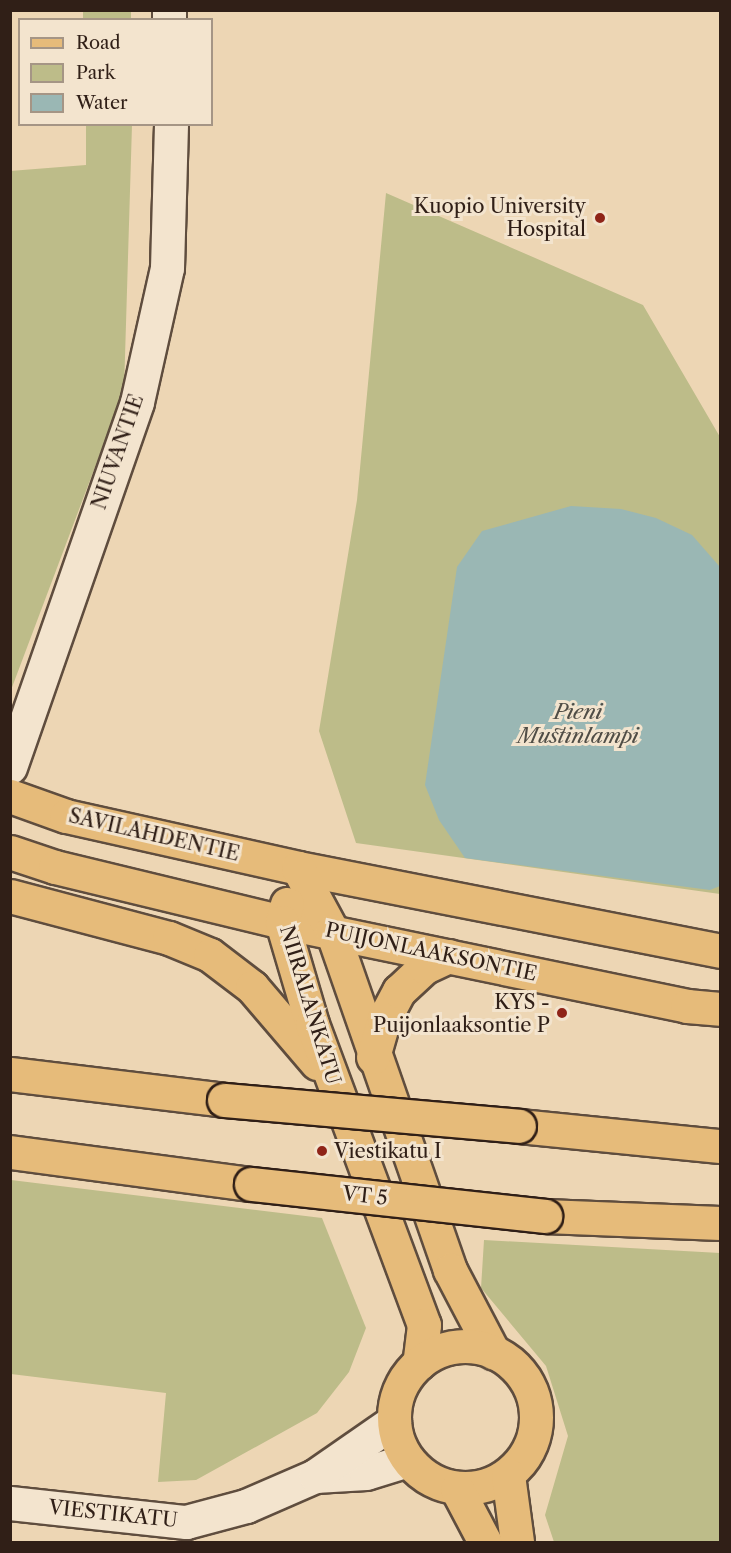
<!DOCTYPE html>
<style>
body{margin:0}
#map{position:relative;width:731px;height:1553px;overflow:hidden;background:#edd6b4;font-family:"Libre Caslon Text",serif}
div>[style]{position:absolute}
.green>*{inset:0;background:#bdbc89}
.water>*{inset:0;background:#9ab7b4}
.roads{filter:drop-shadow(2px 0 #5f4d3e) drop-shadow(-2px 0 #5f4d3e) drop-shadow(0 2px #5f4d3e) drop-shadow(0 -2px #5f4d3e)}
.minor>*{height:33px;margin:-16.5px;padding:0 16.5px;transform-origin:16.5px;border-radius:16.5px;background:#f3e4ce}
.major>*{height:33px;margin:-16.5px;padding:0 16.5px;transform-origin:16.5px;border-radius:16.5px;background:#e6bb7a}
.major>.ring{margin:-16.5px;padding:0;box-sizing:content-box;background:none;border:33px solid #e6bb7a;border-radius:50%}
.highway>*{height:33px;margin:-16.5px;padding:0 16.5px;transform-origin:16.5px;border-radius:16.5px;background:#e6bb7a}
.bridges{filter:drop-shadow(2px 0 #301f17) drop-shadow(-2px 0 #301f17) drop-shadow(0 2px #301f17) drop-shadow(0 -2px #301f17)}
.highway-bridge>*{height:33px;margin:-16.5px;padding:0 16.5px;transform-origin:16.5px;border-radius:16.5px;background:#e6bb7a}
.dots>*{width:16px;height:16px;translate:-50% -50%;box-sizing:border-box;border:3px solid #f3e4ce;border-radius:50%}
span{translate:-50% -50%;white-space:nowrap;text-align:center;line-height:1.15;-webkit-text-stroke:6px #f3e4ce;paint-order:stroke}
.poi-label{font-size:20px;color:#301f17}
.right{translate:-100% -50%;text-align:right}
.left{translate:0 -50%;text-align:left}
.street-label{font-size:20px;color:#301f17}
.water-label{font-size:21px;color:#504d46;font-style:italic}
.frame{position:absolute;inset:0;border:12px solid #301f17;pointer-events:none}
.legend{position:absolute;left:18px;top:18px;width:195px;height:108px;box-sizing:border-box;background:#f3e4ce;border:2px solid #a59585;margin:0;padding:8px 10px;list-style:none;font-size:18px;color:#301f17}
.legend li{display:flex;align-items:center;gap:12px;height:30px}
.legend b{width:30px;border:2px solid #a59585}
</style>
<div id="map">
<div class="green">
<div style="clip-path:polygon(83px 11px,131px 11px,131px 19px,83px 19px)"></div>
<div style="clip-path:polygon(86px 125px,132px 125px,124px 390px,11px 690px,10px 171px,86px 165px)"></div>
<div style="clip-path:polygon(386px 193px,643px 305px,720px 437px,720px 894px,356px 843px,319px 731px,357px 500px)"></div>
<div style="clip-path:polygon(11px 1180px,322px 1218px,366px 1328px,349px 1372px,317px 1413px,196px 1480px,158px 1482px,166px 1393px,11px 1374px)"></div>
<div style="clip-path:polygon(484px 1240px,720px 1253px,720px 1542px,554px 1542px,545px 1515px,568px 1436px,546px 1366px,481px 1288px)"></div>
</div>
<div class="water">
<div style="clip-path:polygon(571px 506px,621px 509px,656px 518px,692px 535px,720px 567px,720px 886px,710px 890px,465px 858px,439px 820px,425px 785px,457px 567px,482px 531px)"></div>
</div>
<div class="roads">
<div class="minor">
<div style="left:169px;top:10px;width:10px;rotate:90deg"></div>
<div style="left:10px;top:767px;width:386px;rotate:-70.8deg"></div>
<div style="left:137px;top:402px;width:137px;rotate:-77.4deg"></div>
<div style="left:167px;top:268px;width:144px;rotate:-88.4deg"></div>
<div style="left:315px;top:1476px;width:51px;rotate:-3.4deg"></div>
<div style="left:366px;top:1473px;width:44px;rotate:-17.2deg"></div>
<div style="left:10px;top:1503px;width:177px;rotate:6.2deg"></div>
<div style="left:186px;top:1522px;width:62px;rotate:-14.9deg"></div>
<div style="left:246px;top:1506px;width:75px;rotate:-23.5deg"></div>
<div style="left:315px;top:1476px;width:96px;rotate:-34.8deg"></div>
</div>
<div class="major">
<div style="left:10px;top:796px;width:59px;rotate:19.7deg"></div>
<div style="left:66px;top:816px;width:238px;rotate:12.6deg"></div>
<div style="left:298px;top:868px;width:430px;rotate:11.1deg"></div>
<div style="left:10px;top:852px;width:47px;rotate:18.4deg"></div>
<div style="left:55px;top:867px;width:234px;rotate:13.6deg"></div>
<div style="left:282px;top:922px;width:414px;rotate:11.7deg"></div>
<div style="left:687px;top:1006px;width:33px;rotate:5deg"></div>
<div style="left:298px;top:868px;width:72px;rotate:61.6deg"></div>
<div style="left:332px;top:931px;width:359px;rotate:70.8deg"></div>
<div style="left:450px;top:1270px;width:93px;rotate:62.3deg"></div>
<div style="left:10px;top:896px;width:164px;rotate:14.8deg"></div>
<div style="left:169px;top:938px;width:44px;rotate:22.5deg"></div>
<div style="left:210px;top:955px;width:53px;rotate:37.3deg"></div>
<div style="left:252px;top:987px;width:100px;rotate:49.5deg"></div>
<div style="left:287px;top:904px;width:19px;rotate:106deg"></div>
<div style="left:282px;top:922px;width:106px;rotate:73.6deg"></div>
<div style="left:312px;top:1024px;width:321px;rotate:69.6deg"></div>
<div style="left:424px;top:1325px;width:38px;rotate:97deg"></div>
<div style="left:373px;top:1057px;width:40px;rotate:-74deg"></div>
<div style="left:384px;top:1019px;width:32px;rotate:-62deg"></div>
<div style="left:399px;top:991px;width:35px;rotate:-43deg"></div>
<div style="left:425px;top:967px;width:26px;rotate:-25deg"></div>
<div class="ring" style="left:394px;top:1346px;width:109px;height:109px"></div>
<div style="left:508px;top:1475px;width:68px;rotate:82.3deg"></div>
<div style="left:457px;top:1489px;width:60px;rotate:62.2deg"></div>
</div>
<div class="highway">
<div style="left:10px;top:1074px;width:216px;rotate:6.9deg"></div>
<div style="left:519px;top:1126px;width:202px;rotate:5.7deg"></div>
<div style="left:10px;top:1152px;width:243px;rotate:7.6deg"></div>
<div style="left:545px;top:1216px;width:175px;rotate:2.3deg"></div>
</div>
</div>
<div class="bridges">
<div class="highway-bridge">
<div style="left:224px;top:1100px;width:296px;rotate:5deg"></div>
<div style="left:251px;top:1184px;width:296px;rotate:6.2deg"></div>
</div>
</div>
<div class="dots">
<div style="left:600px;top:218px;background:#8f2418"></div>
<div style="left:562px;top:1013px;background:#8f2418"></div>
<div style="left:322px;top:1151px;background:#8f2418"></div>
</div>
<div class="poi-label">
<span class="right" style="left:586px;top:218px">Kuopio University<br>Hospital</span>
<span class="right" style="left:550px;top:1014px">KYS -<br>Puijonlaaksontie P</span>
<span class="left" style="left:334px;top:1151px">Viestikatu I</span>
</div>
<div class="street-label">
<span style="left:118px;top:452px;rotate:-71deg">NIUVANTIE</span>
<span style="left:154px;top:835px;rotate:13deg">SAVILAHDENTIE</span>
<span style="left:431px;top:952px;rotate:12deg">PUIJONLAAKSONTIE</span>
<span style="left:310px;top:1005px;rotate:73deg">NIIRALANKATU</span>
<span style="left:365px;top:1196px;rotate:6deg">VT 5</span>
<span style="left:113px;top:1514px;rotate:6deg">VIESTIKATU</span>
</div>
<div class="water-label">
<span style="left:578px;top:724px">Pieni<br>Mustinlampi</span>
</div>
<div class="frame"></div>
<ul class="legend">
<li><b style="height:8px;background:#e6bb7a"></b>Road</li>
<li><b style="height:16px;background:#bdbc89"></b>Park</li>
<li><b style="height:16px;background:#9ab7b4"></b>Water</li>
</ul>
</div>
